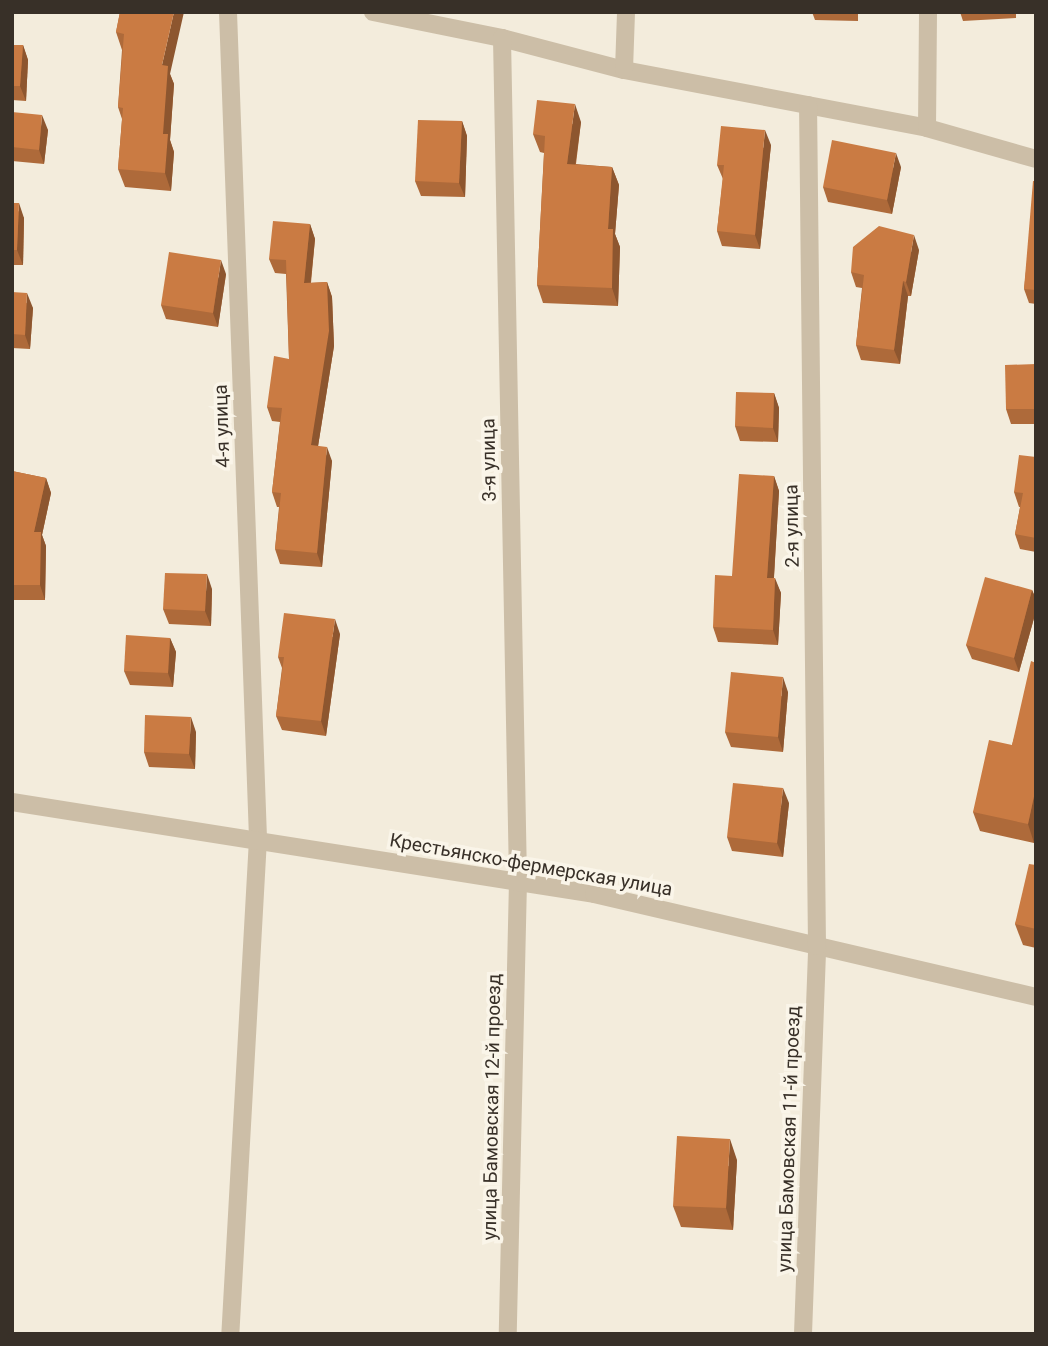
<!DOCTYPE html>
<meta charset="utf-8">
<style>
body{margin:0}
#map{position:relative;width:1048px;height:1346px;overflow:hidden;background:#f3ecdc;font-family:Roboto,sans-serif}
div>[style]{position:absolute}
.minor>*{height:18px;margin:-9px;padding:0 9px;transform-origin:9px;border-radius:9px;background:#ccbea7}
.wall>*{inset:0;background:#ae6a3a}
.shaded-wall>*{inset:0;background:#8d562f}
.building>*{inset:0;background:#ca7b43}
span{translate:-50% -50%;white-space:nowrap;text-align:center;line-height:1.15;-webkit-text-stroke:7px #faf5e9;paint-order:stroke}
.street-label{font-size:19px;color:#383028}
.frame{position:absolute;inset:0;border:14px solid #383028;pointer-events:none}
</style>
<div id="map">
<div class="minor">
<div style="left:228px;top:12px;width:828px;rotate:87.92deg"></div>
<div style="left:258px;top:839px;width:496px;rotate:93.2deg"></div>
<div style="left:373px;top:12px;width:132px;rotate:11.4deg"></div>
<div style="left:502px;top:38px;width:126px;rotate:14.7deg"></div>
<div style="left:624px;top:70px;width:309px;rotate:10.8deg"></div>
<div style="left:927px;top:128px;width:113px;rotate:15.9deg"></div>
<div style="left:502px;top:38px;width:843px;rotate:88.91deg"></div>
<div style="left:518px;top:881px;width:453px;rotate:91.3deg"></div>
<div style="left:624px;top:70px;width:58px;rotate:-88deg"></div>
<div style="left:927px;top:128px;width:116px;rotate:-89.5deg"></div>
<div style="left:12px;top:802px;width:589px;rotate:8.98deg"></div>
<div style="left:594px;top:894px;width:454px;rotate:13.1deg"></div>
<div style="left:803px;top:1334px;width:388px;rotate:-87.9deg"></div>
<div style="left:817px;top:946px;width:841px;rotate:-90.61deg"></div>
</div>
<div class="wall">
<div style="clip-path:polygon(120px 12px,170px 74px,174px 84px,170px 140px,174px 152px,171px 191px,125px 187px,118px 169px,122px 119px,118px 107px,122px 50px,116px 32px)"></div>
<div style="clip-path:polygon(812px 12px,858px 12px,858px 21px,815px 20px)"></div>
<div style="clip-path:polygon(960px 12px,1016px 12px,1016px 18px,963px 21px)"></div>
<div style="clip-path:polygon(12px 45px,23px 45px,28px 60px,26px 101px,12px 100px)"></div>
<div style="clip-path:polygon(12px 112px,48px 130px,44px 164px,12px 161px)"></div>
<div style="clip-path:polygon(462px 121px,467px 136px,465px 197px,421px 196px,415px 181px)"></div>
<div style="clip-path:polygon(581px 122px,576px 164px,612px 167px,619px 185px,615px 234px,620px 247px,618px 306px,543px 303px,537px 285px,544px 153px,540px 152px,533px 134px)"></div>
<div style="clip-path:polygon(771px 145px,760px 249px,722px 246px,717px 231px,723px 179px,717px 165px)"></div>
<div style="clip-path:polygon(901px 167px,892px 214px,828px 202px,823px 187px)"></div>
<div style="clip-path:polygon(1036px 181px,1036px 304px,1029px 303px,1024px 289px)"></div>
<div style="clip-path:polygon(12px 203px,24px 218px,23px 265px,12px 265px)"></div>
<div style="clip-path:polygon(310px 224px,315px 239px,311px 283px,327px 282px,332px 297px,334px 346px,318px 446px,332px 461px,322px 567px,280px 564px,275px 549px,279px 507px,277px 507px,272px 492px,280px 422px,272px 421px,267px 407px,289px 359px,286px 274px,275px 273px,269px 259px)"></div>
<div style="clip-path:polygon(919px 250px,911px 296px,908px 296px,900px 364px,861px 360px,856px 345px,862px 288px,856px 287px,851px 272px)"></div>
<div style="clip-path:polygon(226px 274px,218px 327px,166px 319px,161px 305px)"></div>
<div style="clip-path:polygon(12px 292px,33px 308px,30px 349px,12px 348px)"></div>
<div style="clip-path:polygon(1036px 364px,1036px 424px,1011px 424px,1006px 409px)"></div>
<div style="clip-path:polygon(774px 393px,779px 408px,778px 442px,740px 441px,735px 426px)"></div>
<div style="clip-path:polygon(1036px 457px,1036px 552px,1020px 549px,1015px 534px,1020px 507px,1019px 507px,1014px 492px)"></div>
<div style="clip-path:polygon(12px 471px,46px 478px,51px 493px,42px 535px,46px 546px,45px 600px,12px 600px)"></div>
<div style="clip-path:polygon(774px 476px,779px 491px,774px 578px,781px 593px,778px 645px,718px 642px,713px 627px,732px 576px)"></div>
<div style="clip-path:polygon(212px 589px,211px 626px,169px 624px,163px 609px)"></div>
<div style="clip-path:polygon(1032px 590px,1036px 599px,1036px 611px,1019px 672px,972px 659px,966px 645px)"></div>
<div style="clip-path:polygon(340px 634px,326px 736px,282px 730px,276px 716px,282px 668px,278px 657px)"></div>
<div style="clip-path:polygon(170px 638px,176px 652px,173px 687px,130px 685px,124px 671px)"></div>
<div style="clip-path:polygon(1036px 663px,1036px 837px,1034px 843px,980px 831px,973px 812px,1012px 745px)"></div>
<div style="clip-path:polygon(788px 692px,783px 752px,731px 747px,725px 732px)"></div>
<div style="clip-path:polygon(196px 732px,195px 769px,149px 767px,144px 752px)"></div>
<div style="clip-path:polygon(789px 803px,783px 857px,732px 851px,727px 837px)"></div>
<div style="clip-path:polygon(1036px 865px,1036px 948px,1023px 945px,1015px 924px)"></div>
<div style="clip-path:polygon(737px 1160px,733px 1230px,681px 1227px,673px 1206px)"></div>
</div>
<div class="shaded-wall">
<div style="clip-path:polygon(174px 12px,184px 12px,170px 74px,174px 84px,170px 140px,174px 152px,171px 191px,165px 173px,163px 134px,162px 65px)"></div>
<div style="clip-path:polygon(23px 45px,28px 60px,26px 101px,20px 86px)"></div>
<div style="clip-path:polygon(575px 104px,581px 122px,573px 182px,567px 164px)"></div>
<div style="clip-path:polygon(42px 115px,48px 130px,44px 164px,39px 150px)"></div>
<div style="clip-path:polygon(462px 121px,467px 136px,465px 197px,459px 183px)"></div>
<div style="clip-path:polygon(765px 130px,771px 145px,760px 249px,755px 235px)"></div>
<div style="clip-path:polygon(896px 153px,901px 167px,892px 214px,887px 200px)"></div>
<div style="clip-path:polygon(612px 167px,619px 185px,615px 234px,620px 247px,618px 306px,612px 288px,608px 229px)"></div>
<div style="clip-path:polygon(19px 203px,24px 218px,23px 265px,17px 250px)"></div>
<div style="clip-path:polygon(310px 224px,315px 239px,309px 298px,304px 283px)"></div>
<div style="clip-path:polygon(914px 235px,919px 250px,911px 296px,906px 282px)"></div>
<div style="clip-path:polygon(221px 260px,226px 274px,218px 327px,213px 313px)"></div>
<div style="clip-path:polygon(903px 281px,908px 296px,900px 364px,894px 350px)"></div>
<div style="clip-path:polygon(327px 282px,332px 297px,334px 346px,316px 459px,311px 445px)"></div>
<div style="clip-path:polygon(27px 293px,33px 308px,30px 349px,25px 335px)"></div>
<div style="clip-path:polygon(774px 393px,779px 408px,778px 442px,773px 428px)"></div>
<div style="clip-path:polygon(327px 447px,332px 461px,322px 567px,317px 553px)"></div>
<div style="clip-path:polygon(774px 476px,779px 491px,773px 592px,767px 578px)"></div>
<div style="clip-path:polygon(46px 478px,51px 493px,42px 535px,46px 546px,45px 600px,40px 585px,34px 532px)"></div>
<div style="clip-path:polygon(207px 574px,212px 589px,211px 626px,205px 611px)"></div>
<div style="clip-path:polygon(775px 578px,781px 593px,778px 645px,773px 630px)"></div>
<div style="clip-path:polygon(1032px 590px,1036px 599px,1036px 611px,1019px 672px,1014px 658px)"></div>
<div style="clip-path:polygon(335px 619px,340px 634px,326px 736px,321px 721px)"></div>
<div style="clip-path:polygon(170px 638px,176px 652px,173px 687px,168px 673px)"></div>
<div style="clip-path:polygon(783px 677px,788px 692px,783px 752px,778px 737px)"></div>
<div style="clip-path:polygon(191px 717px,196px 732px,195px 769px,189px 754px)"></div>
<div style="clip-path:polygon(1036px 787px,1036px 837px,1034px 843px,1028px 824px)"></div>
<div style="clip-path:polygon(783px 788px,789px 803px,783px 857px,777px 843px)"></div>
<div style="clip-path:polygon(730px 1139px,737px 1160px,733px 1230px,726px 1208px)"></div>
</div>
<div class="building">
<div style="clip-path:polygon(120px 12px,174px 12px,162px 65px,168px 66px,163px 134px,168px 134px,165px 173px,118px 169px,123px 108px,118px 107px,124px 34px,116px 32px)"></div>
<div style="clip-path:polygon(12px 45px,23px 45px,20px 86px,12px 86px)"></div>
<div style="clip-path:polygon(537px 100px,575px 104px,567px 164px,612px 167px,608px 229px,613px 229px,612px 288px,537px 285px,545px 136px,533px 134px)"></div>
<div style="clip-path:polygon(12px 112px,42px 115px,39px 150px,12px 147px)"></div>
<div style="clip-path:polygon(418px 120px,462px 121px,459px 183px,415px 181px)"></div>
<div style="clip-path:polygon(721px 126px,765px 130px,755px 235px,717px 231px,724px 165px,717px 165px)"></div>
<div style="clip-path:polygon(832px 140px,896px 153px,887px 200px,823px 187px)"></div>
<div style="clip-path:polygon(1033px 181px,1036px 181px,1036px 290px,1024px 289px)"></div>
<div style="clip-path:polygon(12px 203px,19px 203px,17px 250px,12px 250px)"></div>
<div style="clip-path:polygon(273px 221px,310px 224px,304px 283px,327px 282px,329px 331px,311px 445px,327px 447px,317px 553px,275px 549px,281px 493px,272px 492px,282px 408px,267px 407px,274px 356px,289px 359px,286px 260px,269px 259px)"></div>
<div style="clip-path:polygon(879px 226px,914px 235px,906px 282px,903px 281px,894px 350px,856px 345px,864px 275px,851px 272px,853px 247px)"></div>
<div style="clip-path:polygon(169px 252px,221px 260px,213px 313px,161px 305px)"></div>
<div style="clip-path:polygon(12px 292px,27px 293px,25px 335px,12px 334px)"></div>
<div style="clip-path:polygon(1036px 364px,1036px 409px,1006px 409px,1005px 365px)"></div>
<div style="clip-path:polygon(736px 392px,774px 393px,773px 428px,735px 426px)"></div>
<div style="clip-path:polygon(1019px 455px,1036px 457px,1036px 538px,1015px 534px,1023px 493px,1014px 492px)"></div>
<div style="clip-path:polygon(12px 471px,46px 478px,34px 532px,41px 532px,40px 585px,12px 585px)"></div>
<div style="clip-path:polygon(739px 474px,774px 476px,767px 578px,775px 578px,773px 630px,713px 627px,715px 575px,732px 576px)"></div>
<div style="clip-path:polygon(165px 573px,207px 574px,205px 611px,163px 609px)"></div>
<div style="clip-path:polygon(985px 577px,1032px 590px,1014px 658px,966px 645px)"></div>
<div style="clip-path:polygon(284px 613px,335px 619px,321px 721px,276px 716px,284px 657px,278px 657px)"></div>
<div style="clip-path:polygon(126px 635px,170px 638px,168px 673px,124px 671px)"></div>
<div style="clip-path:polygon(1031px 661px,1036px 663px,1036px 787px,1028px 824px,973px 812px,989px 740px,1012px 745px)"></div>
<div style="clip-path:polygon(731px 672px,783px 677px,778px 737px,725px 732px)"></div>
<div style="clip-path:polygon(145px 715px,191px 717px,189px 754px,144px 752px)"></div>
<div style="clip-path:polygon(733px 783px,783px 788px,777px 843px,727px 837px)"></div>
<div style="clip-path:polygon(1029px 864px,1036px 865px,1036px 929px,1015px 924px)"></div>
<div style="clip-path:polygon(677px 1136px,730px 1139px,726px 1208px,673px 1206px)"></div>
</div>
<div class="street-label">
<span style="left:222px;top:426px;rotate:-92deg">4-я улица</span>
<span style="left:489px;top:460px;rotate:-91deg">3-я улица</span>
<span style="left:792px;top:526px;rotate:-91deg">2-я улица</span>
<span style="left:531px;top:865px;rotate:10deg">Крестьянско-фермерская улица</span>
<span style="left:492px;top:1107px;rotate:-89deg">улица Бамовская 12-й проезд</span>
<span style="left:789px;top:1139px;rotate:-88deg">улица Бамовская 11-й проезд</span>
</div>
<div class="frame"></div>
</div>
